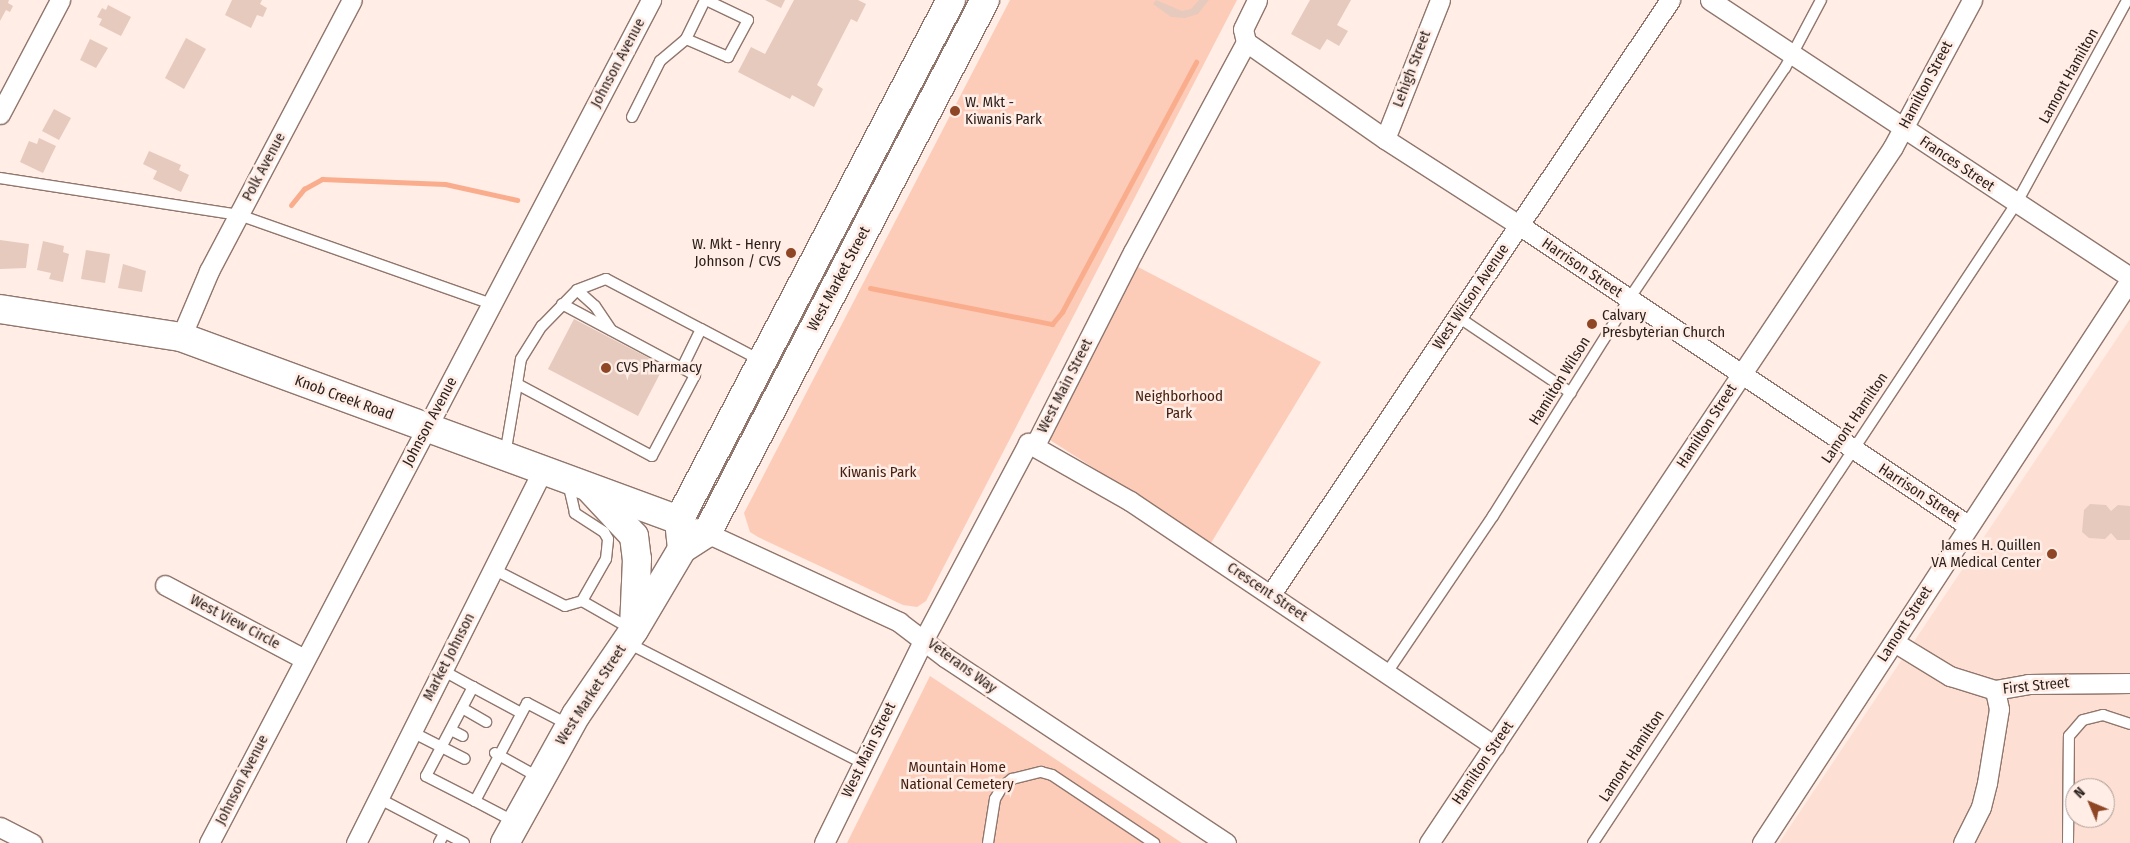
<!DOCTYPE html>
<style>
body{margin:0}
#map{position:relative;width:2130px;height:843px;overflow:hidden;background:#ffede6;font-family:"Fira Sans Condensed",sans-serif}
div>[style]{position:absolute}
.built>*{inset:0;background:#fde0d3}
.green>*{inset:0;background:#fdccb8}
.stream>*{height:5px;margin:-2.5px;padding:0 2.5px;transform-origin:2.5px;border-radius:2.5px;background:#faad8c}
.building>*{inset:0;background:#e6cabe}
.roads{filter:drop-shadow(1px 0 #90766c) drop-shadow(-1px 0 #90766c) drop-shadow(0 1px #90766c) drop-shadow(0 -1px #90766c)}
.lane>*{height:10px;margin:-5px;padding:0 5px;transform-origin:5px;border-radius:5px;background:#fff}
.street>*{height:19px;margin:-9.5px;padding:0 9.5px;transform-origin:9.5px;border-radius:9.5px;background:#fff}
.secondary>*{height:28px;margin:-14px;padding:0 14px;transform-origin:14px;border-radius:14px;background:#fff}
.primary>*{height:28px;margin:-14px;padding:0 14px;transform-origin:14px;border-radius:14px;background:#fff}
.dots>*{width:14px;height:14px;translate:-50% -50%;box-sizing:border-box;border:2px solid #ffede6;border-radius:50%}
span{translate:-50% -50%;white-space:nowrap;text-align:center;line-height:1.15;-webkit-text-stroke:5px #ffede6;paint-order:stroke}
.street-label{font-size:15px;color:#291e1a}
.poi-label{font-size:15px;color:#291e1a}
.left{translate:0 -50%;text-align:left}
.right{translate:-100% -50%;text-align:right}
.park-label{font-size:15px;color:#462111}
.north{position:absolute;left:2065px;top:778px;width:50px;height:50px;box-sizing:border-box;background:#ffede6;border:1px solid #a99a94;border-radius:50%;rotate:315deg;font-size:14px;font-weight:700;line-height:20px;text-align:center;color:#291e1a}
.north::after{content:'';display:block;margin:auto;width:18px;height:22px;background:#8e4625;clip-path:polygon(50% 0,100% 100%,50% 72%,0 100%)}
</style>
<div id="map">
<div class="built">
<div style="clip-path:polygon(evenodd,2130px 319px,2130px 843px,1779px 843px,2130px 319px,2075px 788px,2105px 788px,2105px 818px,2075px 818px,2075px 788px)"></div>
</div>
<div class="green">
<div style="clip-path:polygon(1010px 0,1237px 0,926px 601px,917px 607px,903px 605px,758px 537px,750px 532px,744px 513px)"></div>
<div style="clip-path:polygon(1138px 267px,1321px 362px,1211px 543px,1050px 440px)"></div>
<div style="clip-path:polygon(930px 676px,1182px 843px,847px 843px)"></div>
</div>
<div class="stream">
<div style="left:291px;top:205px;width:21px;rotate:-51deg"></div>
<div style="left:304px;top:189px;width:21px;rotate:-29deg"></div>
<div style="left:322px;top:179px;width:123px;rotate:2.3deg"></div>
<div style="left:445px;top:184px;width:74px;rotate:12.5deg"></div>
<div style="left:870px;top:288px;width:186px;rotate:11.2deg"></div>
<div style="left:1052px;top:324px;width:16px;rotate:-50deg"></div>
<div style="left:1062px;top:312px;width:284px;rotate:-61.8deg"></div>
</div>
<div class="building">
<div style="clip-path:polygon(0 0,9px 0,8px 3px,13px 6px,10px 12px,6px 10px,0 21px)"></div>
<div style="clip-path:polygon(232px 0,262px 0,260px 4px,267px 8px,263px 17px,257px 15px,251px 28px,225px 15px)"></div>
<div style="clip-path:polygon(765px 0,785px 0,781px 8px)"></div>
<div style="clip-path:polygon(794px 0,858px 0,866px 4px,857px 22px,851px 19px,817px 85px,823px 89px,814px 107px,792px 95px,790px 99px,738px 72px,751px 47px,765px 54px)"></div>
<div style="clip-path:polygon(1156px 0,1182px 11px,1191px 9px,1199px 0,1209px 0,1198px 14px,1185px 18px,1171px 17px,1153px 4px)"></div>
<div style="clip-path:polygon(1310px 0,1351px 0,1337px 25px,1348px 31px,1339px 46px,1327px 39px,1320px 50px,1291px 34px)"></div>
<div style="clip-path:polygon(108px 5px,131px 17px,121px 36px,99px 25px,102px 19px,97px 17px,102px 8px,106px 10px)"></div>
<div style="clip-path:polygon(186px 38px,206px 49px,184px 89px,165px 78px)"></div>
<div style="clip-path:polygon(90px 39px,108px 48px,96px 68px,80px 60px)"></div>
<div style="clip-path:polygon(54px 109px,71px 118px,59px 140px,42px 131px)"></div>
<div style="clip-path:polygon(39px 138px,56px 146px,43px 173px,20px 162px,29px 141px,37px 144px)"></div>
<div style="clip-path:polygon(149px 151px,181px 165px,179px 170px,189px 175px,181px 192px,153px 179px,157px 171px,143px 164px)"></div>
<div style="clip-path:polygon(0 240px,29px 244px,26px 268px,0 269px)"></div>
<div style="clip-path:polygon(43px 241px,64px 246px,63px 252px,69px 254px,63px 282px,49px 279px,51px 273px,37px 270px)"></div>
<div style="clip-path:polygon(86px 250px,110px 254px,105px 283px,81px 279px)"></div>
<div style="clip-path:polygon(123px 264px,146px 271px,142px 292px,118px 288px)"></div>
<div style="clip-path:polygon(574px 319px,664px 366px,638px 416px,548px 369px)"></div>
<div style="clip-path:polygon(2090px 504px,2106px 505px,2111px 511px,2118px 505px,2130px 506px,2130px 540px,2117px 540px,2111px 533px,2105px 539px,2089px 538px,2082px 532px,2084px 510px)"></div>
</div>
<div class="roads">
<div class="lane">
<div style="left:686px;top:39px;width:46px;rotate:23.2deg"></div>
<div style="left:728px;top:57px;width:42px;rotate:-61.6deg"></div>
<div style="left:748px;top:20px;width:47px;rotate:-154.5deg"></div>
<div style="left:632px;top:117px;width:63px;rotate:-63.4deg"></div>
<div style="left:660px;top:61px;width:34px;rotate:-40deg"></div>
<div style="left:686px;top:39px;width:43px;rotate:-64deg"></div>
<div style="left:0;top:178px;width:242px;rotate:8.8deg"></div>
<div style="left:239px;top:215px;width:268px;rotate:19.4deg"></div>
<div style="left:577px;top:290px;width:24px;rotate:42deg"></div>
<div style="left:595px;top:306px;width:29px;rotate:56deg"></div>
<div style="left:562px;top:304px;width:136px;rotate:28.1deg"></div>
<div style="left:1458px;top:317px;width:136px;rotate:33.9deg"></div>
<div style="left:517px;top:384px;width:25px;rotate:-81deg"></div>
<div style="left:521px;top:359px;width:39px;rotate:-58deg"></div>
<div style="left:542px;top:326px;width:50px;rotate:-45.8deg"></div>
<div style="left:577px;top:290px;width:31px;rotate:-21deg"></div>
<div style="left:606px;top:279px;width:107px;rotate:27.8deg"></div>
<div style="left:505px;top:455px;width:72px;rotate:-80.4deg"></div>
<div style="left:517px;top:384px;width:153px;rotate:28.1deg"></div>
<div style="left:652px;top:456px;width:92px;rotate:-62deg"></div>
<div style="left:695px;top:375px;width:15px;rotate:-152deg"></div>
<div style="left:682px;top:368px;width:43px;rotate:-64deg"></div>
<div style="left:701px;top:329px;width:69px;rotate:27.7deg"></div>
<div style="left:493px;top:569px;width:81px;rotate:27.2deg"></div>
<div style="left:565px;top:606px;width:18px;rotate:-16deg"></div>
<div style="left:582px;top:601px;width:48px;rotate:-60.3deg"></div>
<div style="left:606px;top:559px;width:20px;rotate:-84deg"></div>
<div style="left:608px;top:539px;width:8px;rotate:-120deg"></div>
<div style="left:604px;top:532px;width:35px;rotate:-147deg"></div>
<div style="left:575px;top:513px;width:31px;rotate:-103deg"></div>
<div style="left:582px;top:601px;width:56px;rotate:29.7deg"></div>
<div style="left:628px;top:643px;width:264px;rotate:27.1deg"></div>
<div style="left:442px;top:670px;width:35px;rotate:29deg"></div>
<div style="left:1386px;top:674px;width:191px;rotate:-55.9deg"></div>
<div style="left:1493px;top:516px;width:256px;rotate:-57.9deg"></div>
<div style="left:1629px;top:299px;width:279px;rotate:-56deg"></div>
<div style="left:1785px;top:68px;width:77px;rotate:-62.1deg"></div>
<div style="left:462px;top:708px;width:28px;rotate:30deg"></div>
<div style="left:451px;top:730px;width:13px;rotate:27deg"></div>
<div style="left:412px;top:732px;width:59px;rotate:27deg"></div>
<div style="left:495px;top:753px;width:51px;rotate:29.1deg"></div>
<div style="left:378px;top:798px;width:97px;rotate:27.6deg"></div>
<div style="left:475px;top:801px;width:55px;rotate:-153deg"></div>
<div style="left:426px;top:776px;width:101px;rotate:-62.2deg"></div>
<div style="left:473px;top:687px;width:55px;rotate:28.4deg"></div>
<div style="left:515px;top:822px;width:45px;rotate:-152.3deg"></div>
<div style="left:475px;top:801px;width:111px;rotate:-62deg"></div>
<div style="left:527px;top:703px;width:47px;rotate:27.6deg"></div>
<div style="left:439px;top:843px;width:10px;rotate:-61deg"></div>
<div style="left:988px;top:843px;width:45px;rotate:-81deg"></div>
<div style="left:995px;top:799px;width:14px;rotate:-60deg"></div>
<div style="left:1002px;top:787px;width:13px;rotate:-39deg"></div>
<div style="left:1012px;top:779px;width:30px;rotate:-14deg"></div>
<div style="left:1041px;top:772px;width:11px;rotate:15deg"></div>
<div style="left:1052px;top:775px;width:123px;rotate:33.7deg"></div>
<div style="left:1593px;top:843px;width:766px;rotate:-56.5deg"></div>
<div style="left:2016px;top:204px;width:232px;rotate:-61.4deg"></div>
<div style="left:2068px;top:843px;width:107px;rotate:-89.5deg"></div>
<div style="left:2069px;top:736px;width:21px;rotate:-49deg"></div>
<div style="left:2083px;top:720px;width:21px;rotate:-14deg"></div>
<div style="left:2103px;top:715px;width:28px;rotate:18deg"></div>
</div>
<div class="street">
<div style="left:1710px;top:0;width:503px;rotate:33.41deg"></div>
<div style="left:1246px;top:42px;width:169px;rotate:34.9deg"></div>
<div style="left:1385px;top:139px;width:159px;rotate:32.7deg"></div>
<div style="left:1519px;top:225px;width:541px;rotate:33.78deg"></div>
<div style="left:0;top:114px;width:129px;rotate:-62.2deg"></div>
<div style="left:1385px;top:139px;width:149px;rotate:-68.4deg"></div>
<div style="left:181px;top:337px;width:72px;rotate:-67deg"></div>
<div style="left:209px;top:271px;width:306px;rotate:-62.2deg"></div>
<div style="left:1035px;top:445px;width:216px;rotate:-63.1deg"></div>
<div style="left:1133px;top:252px;width:238px;rotate:-61.7deg"></div>
<div style="left:1246px;top:42px;width:13px;rotate:-103deg"></div>
<div style="left:1243px;top:29px;width:32px;rotate:-64deg"></div>
<div style="left:696px;top:528px;width:224px;rotate:24.8deg"></div>
<div style="left:899px;top:622px;width:58px;rotate:37.3deg"></div>
<div style="left:945px;top:657px;width:337px;rotate:33.5deg"></div>
<div style="left:165px;top:585px;width:157px;rotate:28deg"></div>
<div style="left:1271px;top:594px;width:716px;rotate:-56.11deg"></div>
<div style="left:1894px;top:642px;width:66px;rotate:31.3deg"></div>
<div style="left:1950px;top:676px;width:47px;rotate:17.3deg"></div>
<div style="left:1995px;top:690px;width:34px;rotate:-10deg"></div>
<div style="left:2028px;top:684px;width:102px;rotate:-0.6deg"></div>
<div style="left:0;top:827px;width:36px;rotate:27deg"></div>
<div style="left:209px;top:843px;width:952px;rotate:-62.33deg"></div>
<div style="left:356px;top:843px;width:415px;rotate:-63.4deg"></div>
<div style="left:824px;top:843px;width:227px;rotate:-63.9deg"></div>
<div style="left:924px;top:639px;width:222px;rotate:-62deg"></div>
<div style="left:1028px;top:443px;width:117px;rotate:29.6deg"></div>
<div style="left:1130px;top:501px;width:439px;rotate:33.9deg"></div>
<div style="left:1429px;top:843px;width:836px;rotate:-56.31deg"></div>
<div style="left:1893px;top:147px;width:167px;rotate:-61.7deg"></div>
<div style="left:1762px;top:843px;width:673px;rotate:-56.83deg"></div>
<div style="left:1963px;top:843px;width:40px;rotate:-63.4deg"></div>
<div style="left:1981px;top:807px;width:25px;rotate:-76deg"></div>
<div style="left:1987px;top:783px;width:75px;rotate:-80.8deg"></div>
<div style="left:1999px;top:709px;width:19px;rotate:-102deg"></div>
</div>
<div class="secondary">
<div style="left:0;top:309px;width:183px;rotate:8.8deg"></div>
<div style="left:181px;top:337px;width:531px;rotate:20.18deg"></div>
</div>
<div class="primary">
<div style="left:590px;top:489px;width:64px;rotate:46.9deg"></div>
<div style="left:634px;top:536px;width:23px;rotate:83deg"></div>
<div style="left:637px;top:559px;width:70px;rotate:92.5deg"></div>
<div style="left:682px;top:549px;width:29px;rotate:-96deg"></div>
<div style="left:679px;top:520px;width:587px;rotate:-62.39deg"></div>
<div style="left:505px;top:843px;width:146px;rotate:-61deg"></div>
<div style="left:576px;top:715px;width:103px;rotate:-55.7deg"></div>
<div style="left:634px;top:630px;width:94px;rotate:-59.3deg"></div>
<div style="left:682px;top:549px;width:30px;rotate:-33deg"></div>
<div style="left:707px;top:533px;width:601px;rotate:-62.45deg"></div>
</div>
</div>
<div class="dots">
<div style="left:955px;top:111px;background:#8e4625"></div>
<div style="left:791px;top:253px;background:#8e4625"></div>
<div style="left:1592px;top:324px;background:#8e4625"></div>
<div style="left:606px;top:368px;background:#8e4625"></div>
<div style="left:2052px;top:554px;background:#8e4625"></div>
</div>
<div class="street-label">
<span style="left:618px;top:63px;rotate:-62deg">Johnson Avenue</span>
<span style="left:1412px;top:69px;rotate:-69deg">Lehigh Street</span>
<span style="left:2069px;top:76px;rotate:-61deg">Lamont Hamilton</span>
<span style="left:1926px;top:85px;rotate:-62deg">Hamilton Street</span>
<span style="left:1957px;top:164px;rotate:34deg">Frances Street</span>
<span style="left:264px;top:167px;rotate:-62deg">Polk Avenue</span>
<span style="left:1582px;top:268px;rotate:34deg">Harrison Street</span>
<span style="left:839px;top:279px;rotate:-62deg">West Market Street</span>
<span style="left:1471px;top:297px;rotate:-56deg">West Wilson Avenue</span>
<span style="left:1560px;top:381px;rotate:-58deg">Hamilton Wilson</span>
<span style="left:1065px;top:386px;rotate:-63deg">West Main Street</span>
<span style="left:344px;top:398px;rotate:20deg">Knob Creek Road</span>
<span style="left:1855px;top:418px;rotate:-56deg">Lamont Hamilton</span>
<span style="left:430px;top:422px;rotate:-62deg">Johnson Avenue</span>
<span style="left:1707px;top:426px;rotate:-57deg">Hamilton Street</span>
<span style="left:1919px;top:493px;rotate:33deg">Harrison Street</span>
<span style="left:1267px;top:592px;rotate:34deg">Crescent Street</span>
<span style="left:235px;top:622px;rotate:28deg">West View Circle</span>
<span style="left:1905px;top:624px;rotate:-57deg">Lamont Street</span>
<span style="left:449px;top:657px;rotate:-63deg">Market Johnson</span>
<span style="left:962px;top:666px;rotate:36deg">Veterans Way</span>
<span style="left:2036px;top:686px;rotate:-6deg">First Street</span>
<span style="left:591px;top:695px;rotate:-57deg">West Market Street</span>
<span style="left:869px;top:750px;rotate:-64deg">West Main Street</span>
<span style="left:1632px;top:756px;rotate:-57deg">Lamont Hamilton</span>
<span style="left:1483px;top:763px;rotate:-56deg">Hamilton Street</span>
<span style="left:242px;top:780px;rotate:-63deg">Johnson Avenue</span>
</div>
<div class="poi-label">
<span class="left" style="left:965px;top:111px">W. Mkt -<br>Kiwanis Park</span>
<span class="right" style="left:781px;top:253px">W. Mkt - Henry<br>Johnson / CVS</span>
<span class="left" style="left:1602px;top:324px">Calvary<br>Presbyterian Church</span>
<span class="left" style="left:616px;top:368px">CVS Pharmacy</span>
<span class="right" style="left:2041px;top:554px">James H. Quillen<br>VA Medical Center</span>
</div>
<div class="park-label">
<span style="left:1179px;top:405px">Neighborhood<br>Park</span>
<span style="left:878px;top:473px">Kiwanis Park</span>
<span style="left:957px;top:776px">Mountain Home<br>National Cemetery</span>
</div>
<div class="north">N</div>
</div>
